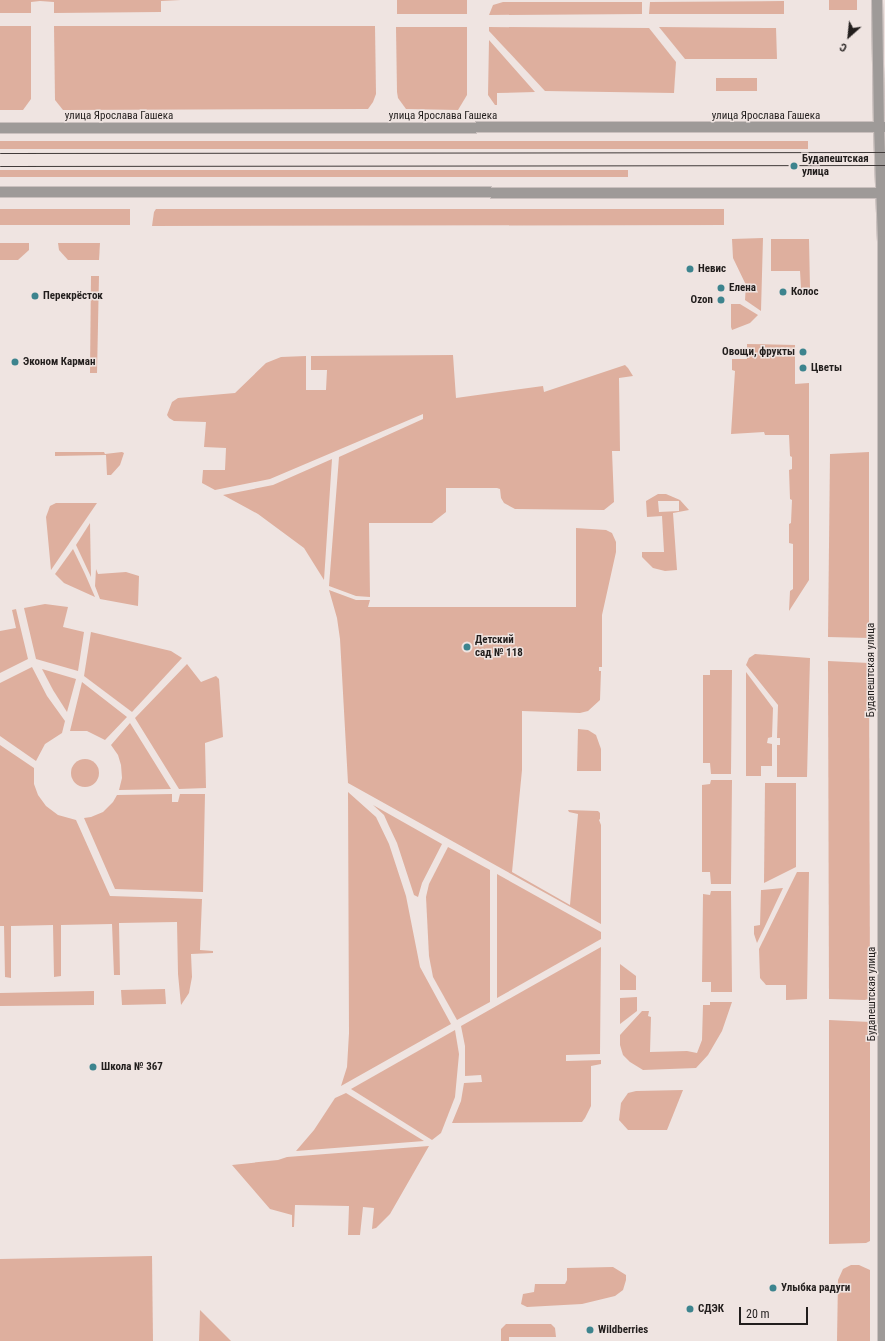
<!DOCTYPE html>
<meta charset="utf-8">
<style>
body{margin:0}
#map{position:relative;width:885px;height:1341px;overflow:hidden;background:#efe4e1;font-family:"Roboto Condensed",sans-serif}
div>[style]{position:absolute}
.green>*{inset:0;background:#deaf9e}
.round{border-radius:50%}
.roads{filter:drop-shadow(1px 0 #cac0be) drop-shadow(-1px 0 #cac0be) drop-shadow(0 1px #cac0be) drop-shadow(0 -1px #cac0be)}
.minor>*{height:10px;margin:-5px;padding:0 5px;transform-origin:5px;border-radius:5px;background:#9e9a98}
.tertiary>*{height:10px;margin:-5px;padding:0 5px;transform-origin:5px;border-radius:5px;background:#9e9a98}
.tram>*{height:1px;margin:-0.5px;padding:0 0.5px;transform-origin:0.5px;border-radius:0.5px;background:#413b3a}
.dots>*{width:11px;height:11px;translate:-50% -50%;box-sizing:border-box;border:2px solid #efe4e1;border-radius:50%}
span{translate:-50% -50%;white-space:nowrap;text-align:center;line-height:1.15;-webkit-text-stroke:3px #efe4e1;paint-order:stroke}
.street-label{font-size:11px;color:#221e1d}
.poi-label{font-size:11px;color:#221e1d;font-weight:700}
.left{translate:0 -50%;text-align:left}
.right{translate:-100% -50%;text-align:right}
.north{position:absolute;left:829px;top:16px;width:40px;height:40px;-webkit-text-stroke:3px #efe4e1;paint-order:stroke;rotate:207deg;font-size:11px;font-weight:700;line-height:16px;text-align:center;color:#221e1d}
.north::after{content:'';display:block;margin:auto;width:14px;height:18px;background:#221e1d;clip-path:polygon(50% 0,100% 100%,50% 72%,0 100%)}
.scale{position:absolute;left:739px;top:1307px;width:69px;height:18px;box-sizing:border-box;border:2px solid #221e1d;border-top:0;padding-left:5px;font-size:12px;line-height:14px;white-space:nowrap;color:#221e1d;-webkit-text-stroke:3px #efe4e1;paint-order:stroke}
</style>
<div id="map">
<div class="green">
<div style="clip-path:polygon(0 0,181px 0,161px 1px,161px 12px,54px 13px,54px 2px,40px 1px,31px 2px,31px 13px,0 13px)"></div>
<div style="clip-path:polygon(397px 0,467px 0,467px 14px,397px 14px)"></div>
<div style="clip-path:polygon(829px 0,857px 0,857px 10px,829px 10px)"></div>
<div style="clip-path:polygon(784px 1px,784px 14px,649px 14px,650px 2px)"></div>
<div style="clip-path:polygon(503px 2px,642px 2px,642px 14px,489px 15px,493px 5px)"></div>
<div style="clip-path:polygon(0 26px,31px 26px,31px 99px,23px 110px,0 110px)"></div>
<div style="clip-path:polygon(54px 26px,375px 26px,376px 94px,373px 102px,368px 109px,63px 110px,55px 100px)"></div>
<div style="clip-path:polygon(396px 27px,467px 27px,467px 95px,458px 110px,406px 109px,398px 98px,397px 92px)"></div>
<div style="clip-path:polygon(489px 27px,649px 28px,676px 62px,674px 93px,545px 91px,489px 31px)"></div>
<div style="clip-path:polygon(659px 27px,776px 28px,777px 59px,685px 59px)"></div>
<div style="clip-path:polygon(489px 40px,535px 92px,497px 93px,497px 105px,495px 105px,488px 95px)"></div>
<div style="clip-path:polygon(716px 78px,757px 78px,757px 91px,716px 91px)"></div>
<div style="clip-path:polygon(0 141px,808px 141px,808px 149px,0 149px)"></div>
<div style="clip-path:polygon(0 170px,628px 170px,628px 177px,0 177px)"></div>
<div style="clip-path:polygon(0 209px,130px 209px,130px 225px,0 225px)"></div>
<div style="clip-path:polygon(156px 209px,724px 209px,724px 225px,152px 226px,154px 212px)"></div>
<div style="clip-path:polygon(763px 238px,761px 311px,745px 300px,746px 285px,733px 258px,732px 239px)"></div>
<div style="clip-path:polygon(771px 239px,809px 239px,810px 288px,801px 288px,800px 271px,771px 271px)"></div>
<div style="clip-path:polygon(0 243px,29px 243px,29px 250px,18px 260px,0 260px)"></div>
<div style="clip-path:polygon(58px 243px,100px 243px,99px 260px,68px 260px,59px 250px)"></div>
<div style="clip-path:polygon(91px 276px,99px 276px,97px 373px,90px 373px)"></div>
<div style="clip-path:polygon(731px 304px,740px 304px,758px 315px,750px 323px,732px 330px,731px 327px)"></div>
<div style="clip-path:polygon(747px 344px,795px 345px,795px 384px,809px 383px,809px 580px,789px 611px,790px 591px,793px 589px,793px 544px,789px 543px,789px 524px,791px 523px,792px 500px,790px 499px,789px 470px,792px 469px,792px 457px,790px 456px,789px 435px,765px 435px,764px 432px,731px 434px,735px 371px,732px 370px,732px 359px,747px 359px)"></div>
<div style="clip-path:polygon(453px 355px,456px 398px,543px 386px,544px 392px,625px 365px,628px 368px,633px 376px,619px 378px,620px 451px,612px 451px,614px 502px,604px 510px,515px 509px,504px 503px,501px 498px,500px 489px,497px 488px,446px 488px,446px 512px,432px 523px,369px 523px,370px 597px,356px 596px,329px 586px,339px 457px,423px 419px,423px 414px,270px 479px,215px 490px,202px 483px,203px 470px,225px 470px,226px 448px,204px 447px,206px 422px,174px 421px,169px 418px,167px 415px,172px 402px,178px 398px,235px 393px,266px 363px,281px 357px,306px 356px,306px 390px,326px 390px,327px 370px,311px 370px,311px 356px)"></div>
<div style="clip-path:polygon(55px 452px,104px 452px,105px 454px,122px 452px,124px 453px,120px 465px,111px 475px,107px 475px,106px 455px,55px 456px)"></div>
<div style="clip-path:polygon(869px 452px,869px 638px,828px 637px,830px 454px)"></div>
<div style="clip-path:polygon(332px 459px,324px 580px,304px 548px,258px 514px,223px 495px,273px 485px)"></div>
<div style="clip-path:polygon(evenodd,658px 494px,666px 494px,680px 500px,689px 510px,673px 513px,677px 570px,665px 571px,653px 568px,642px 557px,642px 552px,664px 552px,662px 516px,647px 517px,646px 501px,658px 494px,658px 501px,679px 501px,679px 511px,659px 512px,658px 501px)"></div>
<div style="clip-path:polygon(56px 503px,97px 503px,51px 570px,46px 517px,50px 506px)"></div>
<div style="clip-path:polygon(90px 523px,91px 577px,76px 545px)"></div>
<div style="clip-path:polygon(576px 528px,606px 530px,612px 533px,616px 542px,616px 552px,602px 615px,602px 667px,599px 667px,599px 671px,601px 671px,600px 700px,588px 711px,580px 713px,522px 711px,522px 770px,512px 872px,570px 905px,578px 814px,569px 812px,568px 810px,598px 811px,600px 813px,600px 819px,599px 820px,601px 825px,601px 924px,348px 783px,340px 639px,337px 618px,329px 590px,356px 600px,370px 600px,368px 607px,576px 607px)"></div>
<div style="clip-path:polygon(73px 549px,85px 574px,95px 597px,64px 583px,55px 574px)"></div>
<div style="clip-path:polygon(96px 569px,98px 574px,126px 572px,139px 576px,138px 606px,100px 599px,95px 586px)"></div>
<div style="clip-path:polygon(45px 604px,68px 607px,63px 627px,84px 632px,78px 671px,36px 659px,24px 608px)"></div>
<div style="clip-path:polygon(16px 609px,28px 659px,0 673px,0 631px,16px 628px,12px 610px)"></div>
<div style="clip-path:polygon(91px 632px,171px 651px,182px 658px,132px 712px,84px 676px)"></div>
<div style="clip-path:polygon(755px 654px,810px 658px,807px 777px,777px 777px,777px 745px,780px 745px,780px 738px,777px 738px,778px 705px,746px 665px,749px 658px)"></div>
<div style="clip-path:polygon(828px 661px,869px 663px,870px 998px,865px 1000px,829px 999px)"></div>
<div style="clip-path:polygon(187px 664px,201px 682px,216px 676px,219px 679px,223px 737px,205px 743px,206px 788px,179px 789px,135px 718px)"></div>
<div style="clip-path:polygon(32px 667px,47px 696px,65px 721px,62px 733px,45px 744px,36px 761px,0 736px,0 683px)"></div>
<div style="clip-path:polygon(42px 669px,76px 679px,67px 712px,53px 690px)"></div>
<div style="clip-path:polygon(710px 670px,732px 670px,731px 774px,711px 774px,710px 763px,703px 763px,703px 675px,710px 675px)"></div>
<div style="clip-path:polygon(746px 672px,773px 708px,772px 737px,768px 738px,767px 743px,772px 744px,772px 766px,761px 766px,761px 776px,746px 776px)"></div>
<div style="clip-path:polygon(82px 682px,127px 717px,105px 740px,87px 731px,70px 731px)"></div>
<div style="clip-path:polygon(130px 723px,171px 789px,119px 790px,122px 778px,121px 765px,118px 755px,111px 745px)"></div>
<div style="clip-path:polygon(578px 729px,588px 730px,596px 735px,601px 749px,601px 771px,577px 771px)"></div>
<div style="clip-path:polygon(0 745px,34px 768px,34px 784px,38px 795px,46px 806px,58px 815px,76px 820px,110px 896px,202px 899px,200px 950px,213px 951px,213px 953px,191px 954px,192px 977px,189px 993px,181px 1005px,178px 974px,177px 922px,119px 923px,120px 975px,114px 975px,112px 924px,61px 925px,61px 976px,54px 977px,53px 925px,11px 926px,11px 978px,5px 977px,4px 926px,0 926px)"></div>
<div class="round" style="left:71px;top:759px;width:28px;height:28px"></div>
<div style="clip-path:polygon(711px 780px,732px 780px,731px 884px,711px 884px,710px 872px,702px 872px,702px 785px,710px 784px)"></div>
<div style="clip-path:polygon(765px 783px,796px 783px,796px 867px,764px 883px)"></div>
<div style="clip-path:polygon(348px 792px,376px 817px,389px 844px,406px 896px,420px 967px,451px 1024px,341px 1086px,347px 1067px,349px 1033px)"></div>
<div style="clip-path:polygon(172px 794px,172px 802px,178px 802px,180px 794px,205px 794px,203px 892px,115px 889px,84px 818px,91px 817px,103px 812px,113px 802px,117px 795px)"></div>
<div style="clip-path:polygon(373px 805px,442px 844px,422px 883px,418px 897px,414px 895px,397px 843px,388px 824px,384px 815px)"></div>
<div style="clip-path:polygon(448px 847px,490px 870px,490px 1002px,457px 1020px,433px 977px,429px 956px,426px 897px,429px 884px)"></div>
<div style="clip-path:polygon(797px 872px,809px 872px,807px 999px,786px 1000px,786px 985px,766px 985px,760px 978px,759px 949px)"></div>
<div style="clip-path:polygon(497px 874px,601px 932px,601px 939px,497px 998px)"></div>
<div style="clip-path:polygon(783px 888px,757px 943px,754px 934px,754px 926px,760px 925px,761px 890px)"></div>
<div style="clip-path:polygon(711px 891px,731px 891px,732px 992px,711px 992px,711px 982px,702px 982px,703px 894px,710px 895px)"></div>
<div style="clip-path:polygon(601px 947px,600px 1054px,566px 1055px,566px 1061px,601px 1060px,601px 1064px,591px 1066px,591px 1106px,585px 1118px,582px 1122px,452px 1123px,461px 1101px,464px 1083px,482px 1082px,481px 1075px,465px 1076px,465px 1046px,461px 1026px)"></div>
<div style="clip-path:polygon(620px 964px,636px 976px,636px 990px,620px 990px)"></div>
<div style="clip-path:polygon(165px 989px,166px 1004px,122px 1005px,121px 990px)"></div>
<div style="clip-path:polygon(94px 991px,94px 1005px,0 1006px,0 993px)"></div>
<div style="clip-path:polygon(637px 997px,637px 1011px,620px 1024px,620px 998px)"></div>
<div style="clip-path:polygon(710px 1002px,732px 1002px,722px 1031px,708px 1055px,696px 1068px,643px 1070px,630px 1062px,623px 1055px,620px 1045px,620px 1035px,642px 1011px,649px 1011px,648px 1016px,651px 1017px,650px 1052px,687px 1051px,697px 1053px,702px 1040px,703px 1005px,710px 1005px)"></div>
<div style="clip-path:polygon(829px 1020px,870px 1022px,870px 1241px,866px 1243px,829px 1244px)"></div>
<div style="clip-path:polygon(455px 1030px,459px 1054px,455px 1097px,441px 1133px,432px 1140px,351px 1089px)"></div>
<div style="clip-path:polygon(683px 1090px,667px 1130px,628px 1130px,619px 1120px,621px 1103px,628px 1093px,636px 1091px)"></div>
<div style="clip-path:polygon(346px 1093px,424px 1141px,296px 1151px,314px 1130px,335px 1098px)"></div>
<div style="clip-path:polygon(429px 1146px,390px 1214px,376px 1228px,372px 1229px,374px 1208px,363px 1207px,360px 1235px,348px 1235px,349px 1206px,295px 1205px,294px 1227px,292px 1227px,292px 1215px,270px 1209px,232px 1165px,278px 1160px,287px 1157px)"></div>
<div style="clip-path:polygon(152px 1256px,153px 1341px,0 1341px,0 1259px)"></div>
<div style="clip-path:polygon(859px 1265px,870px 1270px,870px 1341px,837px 1341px,838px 1280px,843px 1269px,851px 1265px)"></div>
<div style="clip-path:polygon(613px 1267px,626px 1275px,626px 1280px,623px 1290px,615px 1296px,582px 1304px,527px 1307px,521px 1304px,523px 1294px,534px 1292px,535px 1284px,565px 1284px,567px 1280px,567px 1268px)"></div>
<div style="clip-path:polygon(200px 1310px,231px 1341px,199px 1341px)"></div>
<div style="clip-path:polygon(506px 1324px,551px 1324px,555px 1328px,556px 1337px,509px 1337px,509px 1341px,501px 1341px,501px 1329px)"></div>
</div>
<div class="roads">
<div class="minor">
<div style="left:877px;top:0;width:127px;rotate:89.1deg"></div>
</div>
<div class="tertiary">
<div style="left:879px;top:127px;width:114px;rotate:88deg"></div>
<div style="left:883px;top:241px;width:1100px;rotate:90deg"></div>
<div style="left:0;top:128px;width:885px;rotate:-0.06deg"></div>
<div style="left:0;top:192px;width:885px;rotate:0.06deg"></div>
</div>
</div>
<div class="tram">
<div style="left:0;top:153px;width:885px;rotate:-0.06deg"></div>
<div style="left:0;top:166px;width:885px;rotate:-0.06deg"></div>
</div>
<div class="dots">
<div style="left:794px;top:166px;background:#3d848e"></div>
<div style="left:690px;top:269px;background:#3d848e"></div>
<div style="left:721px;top:288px;background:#3d848e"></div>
<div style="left:783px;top:292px;background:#3d848e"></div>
<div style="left:35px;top:296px;background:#3d848e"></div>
<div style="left:721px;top:300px;background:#3d848e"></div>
<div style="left:803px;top:352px;background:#3d848e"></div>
<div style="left:15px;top:362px;background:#3d848e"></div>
<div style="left:803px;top:368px;background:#3d848e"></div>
<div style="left:467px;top:647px;background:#3d848e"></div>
<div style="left:93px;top:1067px;background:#3d848e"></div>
<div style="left:773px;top:1288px;background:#3d848e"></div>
<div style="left:690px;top:1309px;background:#3d848e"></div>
<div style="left:590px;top:1330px;background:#3d848e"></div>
</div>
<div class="street-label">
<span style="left:119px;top:116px">улица Ярослава Гашека</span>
<span style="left:443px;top:116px">улица Ярослава Гашека</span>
<span style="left:766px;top:116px">улица Ярослава Гашека</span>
<span style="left:871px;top:670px;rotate:-90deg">Будапештская улица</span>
<span style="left:872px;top:994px;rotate:-90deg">Будапештская улица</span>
</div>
<div class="poi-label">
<span class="left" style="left:802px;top:166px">Будапештская<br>улица</span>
<span class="left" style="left:698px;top:269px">Невис</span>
<span class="left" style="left:729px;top:288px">Елена</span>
<span class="left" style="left:791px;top:292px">Колос</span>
<span class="left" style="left:43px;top:296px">Перекрёсток</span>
<span class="right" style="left:713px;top:300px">Ozon</span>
<span class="right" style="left:795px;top:352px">Овощи, фрукты</span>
<span class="left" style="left:23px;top:362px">Эконом Карман</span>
<span class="left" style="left:811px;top:368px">Цветы</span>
<span class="left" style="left:475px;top:647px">Детский<br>сад № 118</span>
<span class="left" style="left:101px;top:1067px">Школа № 367</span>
<span class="left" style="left:781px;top:1288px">Улыбка радуги</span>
<span class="left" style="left:698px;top:1309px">СДЭК</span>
<span class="left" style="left:598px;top:1330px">Wildberries</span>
</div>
<div class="north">С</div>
<div class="scale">20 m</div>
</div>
